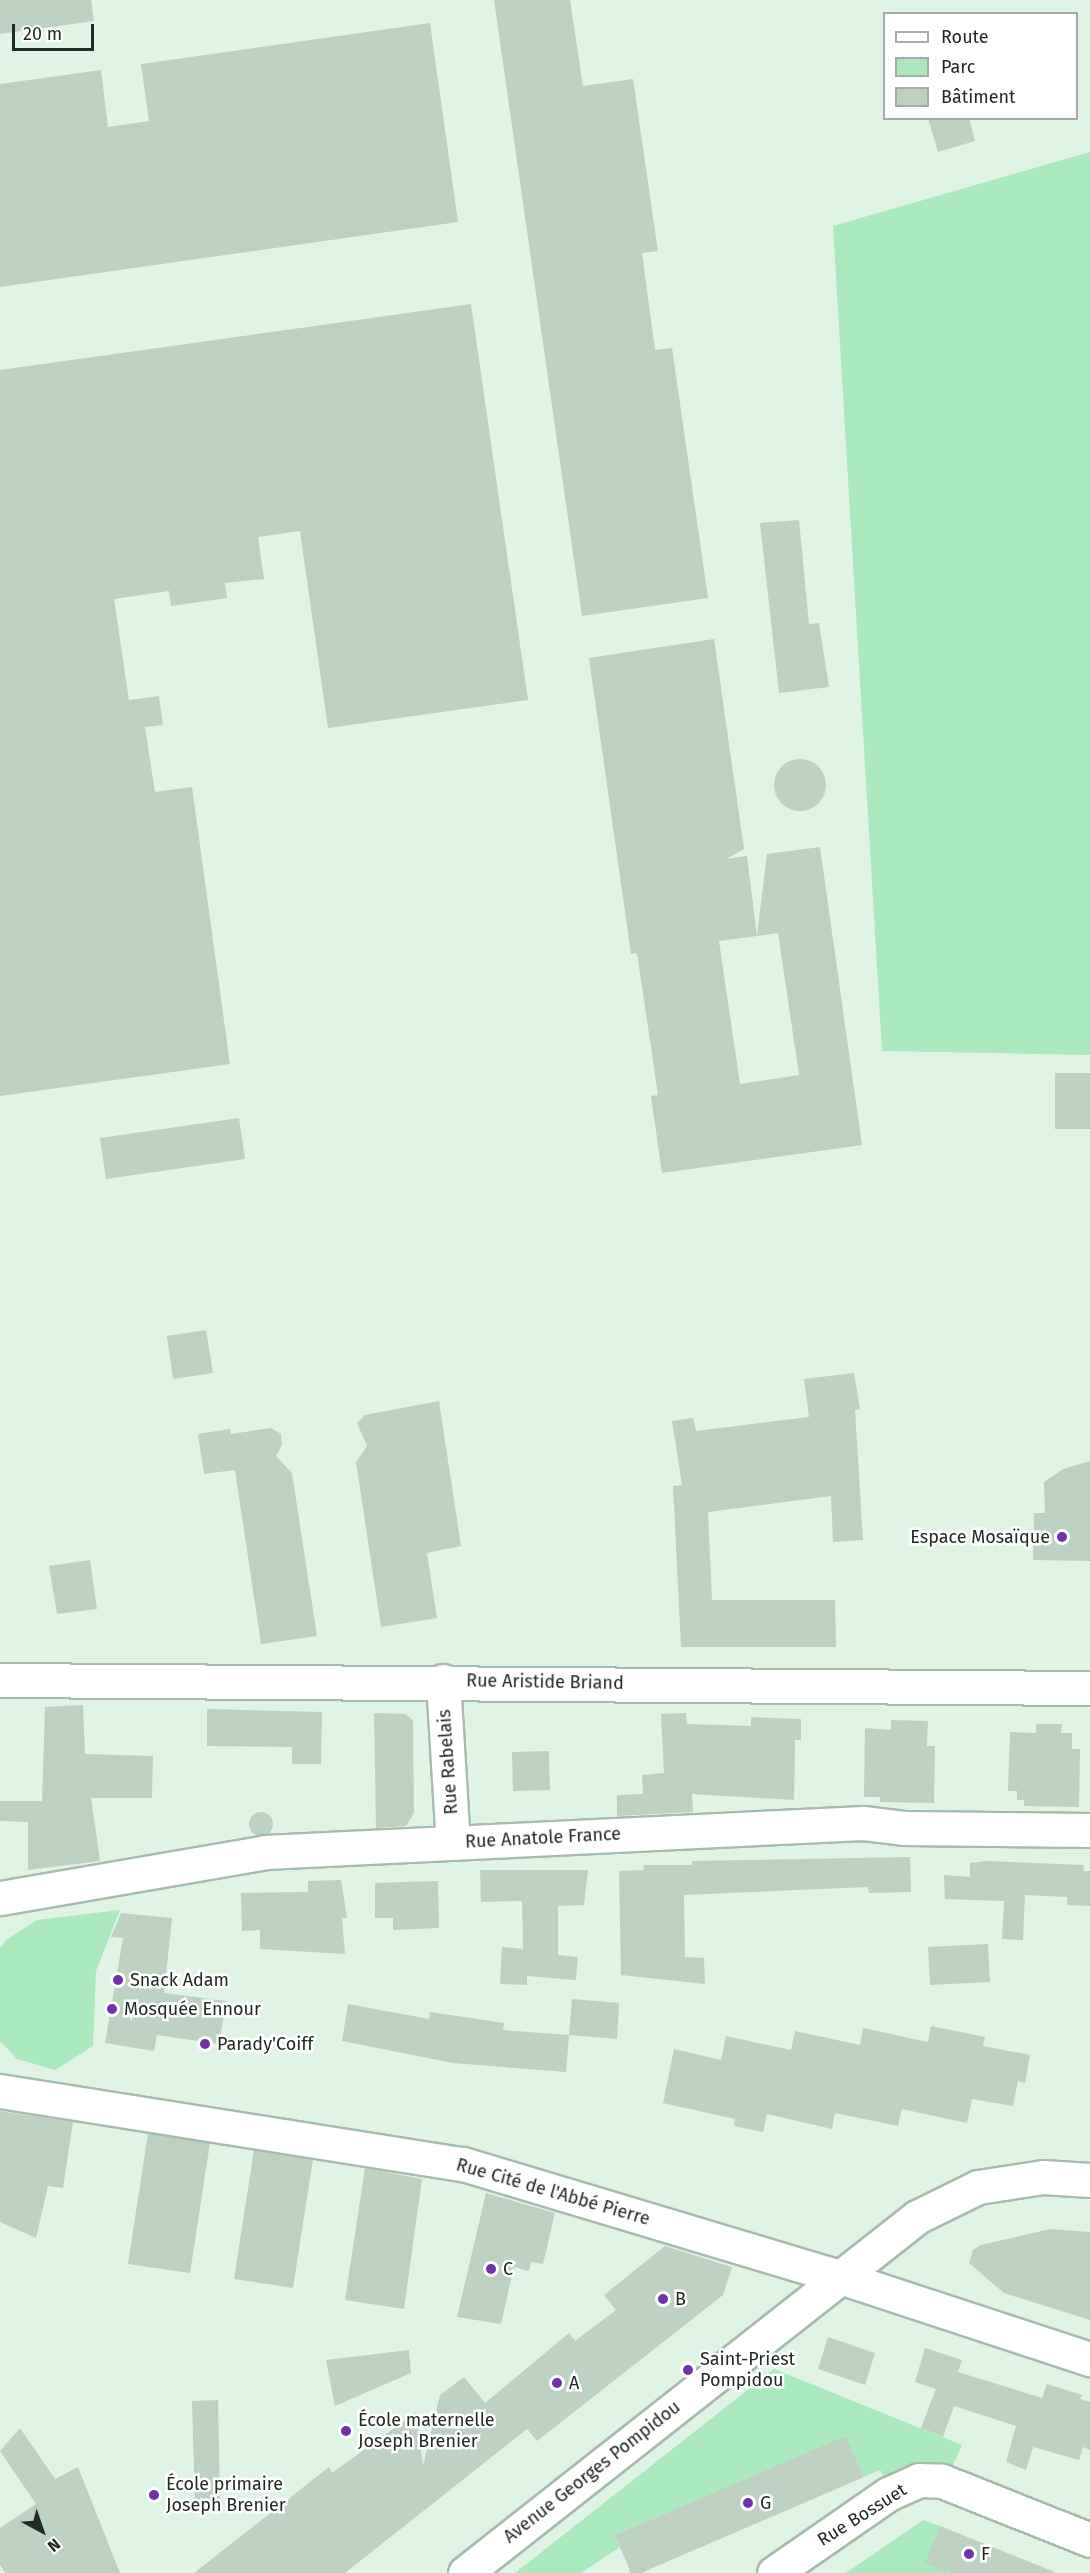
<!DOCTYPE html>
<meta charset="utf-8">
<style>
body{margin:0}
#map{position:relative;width:1090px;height:2573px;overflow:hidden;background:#dff4e4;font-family:"Fira Sans",sans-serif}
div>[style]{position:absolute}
.green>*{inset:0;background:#aae8bd}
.building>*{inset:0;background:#bcd1c1}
.round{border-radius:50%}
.roads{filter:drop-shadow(2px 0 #a6bbac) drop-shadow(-2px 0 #a6bbac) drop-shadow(0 2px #a6bbac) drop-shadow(0 -2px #a6bbac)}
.minor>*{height:33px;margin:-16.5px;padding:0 16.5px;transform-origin:16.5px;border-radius:16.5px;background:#fff}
.major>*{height:33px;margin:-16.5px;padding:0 16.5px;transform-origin:16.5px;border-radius:16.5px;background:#fff}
.dots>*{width:16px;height:16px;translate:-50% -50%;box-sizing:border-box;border:3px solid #fff;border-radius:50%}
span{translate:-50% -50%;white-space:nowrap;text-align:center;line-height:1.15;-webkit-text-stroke:5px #fff;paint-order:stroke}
.poi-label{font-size:18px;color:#222a25}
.right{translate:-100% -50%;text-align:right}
.left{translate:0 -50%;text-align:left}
.street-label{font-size:18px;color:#222a25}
.legend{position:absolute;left:883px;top:12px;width:195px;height:108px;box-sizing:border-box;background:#fff;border:2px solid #a7aaa8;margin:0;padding:8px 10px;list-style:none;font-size:18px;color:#222a25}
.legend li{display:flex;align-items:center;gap:12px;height:30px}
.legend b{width:30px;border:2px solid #a7aaa8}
.north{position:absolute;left:12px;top:2501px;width:60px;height:60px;-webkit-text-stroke:4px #fff;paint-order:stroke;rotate:140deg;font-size:16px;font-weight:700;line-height:24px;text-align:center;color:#222a25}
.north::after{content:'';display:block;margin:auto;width:21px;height:27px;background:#222a25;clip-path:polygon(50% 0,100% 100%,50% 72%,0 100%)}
.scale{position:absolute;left:12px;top:24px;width:82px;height:27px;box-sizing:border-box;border:3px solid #222a25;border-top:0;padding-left:8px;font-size:18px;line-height:21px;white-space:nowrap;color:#222a25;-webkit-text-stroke:4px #fff;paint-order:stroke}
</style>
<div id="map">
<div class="green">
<div style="clip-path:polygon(1090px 152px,1090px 1055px,882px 1051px,833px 226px)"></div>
<div style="clip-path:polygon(120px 1910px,96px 1971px,93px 2046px,55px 2070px,17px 2059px,0 2041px,0 1948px,6px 1940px,37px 1920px)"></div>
<div style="clip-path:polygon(774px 2369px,962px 2445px,950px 2472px,888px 2482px,880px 2470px,864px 2477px,846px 2437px,615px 2535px,620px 2547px,581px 2573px,515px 2573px)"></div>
<div style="clip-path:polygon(923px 2520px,940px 2526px,926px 2563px,950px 2573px,846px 2573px)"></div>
</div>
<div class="building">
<div style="clip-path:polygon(0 0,91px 0,94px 21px,0 34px)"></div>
<div style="clip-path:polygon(494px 0,570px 0,583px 86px,633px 79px,658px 251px,642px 253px,655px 350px,672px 348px,708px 598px,582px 616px)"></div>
<div style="clip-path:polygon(430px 23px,458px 222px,0 287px,0 84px,101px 70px,108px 127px,149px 121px,141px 64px)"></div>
<div style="clip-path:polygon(928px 118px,969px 118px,975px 141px,938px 152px)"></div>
<div style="clip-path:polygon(471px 304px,528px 700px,328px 728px,300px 531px,258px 537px,264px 579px,225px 583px,227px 598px,171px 606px,169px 591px,114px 599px,129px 700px,159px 696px,163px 725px,145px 727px,155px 792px,192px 787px,230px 1064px,0 1096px,0 370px)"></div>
<div style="clip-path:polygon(799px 520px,809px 624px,819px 623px,829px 687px,779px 693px,760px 523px)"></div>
<div style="clip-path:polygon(714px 639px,744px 849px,726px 859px,747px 856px,757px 936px,719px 941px,740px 1084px,799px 1075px,778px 933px,757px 936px,767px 854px,820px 847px,862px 1145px,662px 1173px,651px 1096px,658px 1095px,637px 953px,631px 954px,589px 658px)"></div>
<div class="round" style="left:774px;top:759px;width:52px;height:52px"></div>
<div style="clip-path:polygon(1055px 1073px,1090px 1073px,1090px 1129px,1055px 1129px)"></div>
<div style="clip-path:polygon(239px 1118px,245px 1159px,106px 1179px,100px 1138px)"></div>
<div style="clip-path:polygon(206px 1330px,213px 1373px,173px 1379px,167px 1336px)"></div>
<div style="clip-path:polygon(854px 1373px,860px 1409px,855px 1410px,863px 1540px,833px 1542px,831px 1496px,708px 1512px,712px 1600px,835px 1600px,836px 1647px,681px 1647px,673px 1486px,682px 1485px,672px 1421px,693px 1418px,696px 1431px,809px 1417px,804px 1379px)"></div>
<div style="clip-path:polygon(439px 1401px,461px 1546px,427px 1553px,437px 1618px,381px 1627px,356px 1462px,367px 1446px,357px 1423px,365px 1415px)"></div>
<div style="clip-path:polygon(230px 1429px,231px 1434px,271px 1428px,281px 1434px,282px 1445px,276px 1456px,292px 1473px,317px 1636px,261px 1644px,235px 1470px,204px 1474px,198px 1434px)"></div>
<div style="clip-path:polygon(1090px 1461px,1090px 1561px,1033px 1560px,1034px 1513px,1045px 1513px,1044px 1482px,1063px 1469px)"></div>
<div style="clip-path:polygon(90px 1560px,97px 1609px,57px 1614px,49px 1566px)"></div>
<div style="clip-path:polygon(83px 1705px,85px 1754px,153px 1756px,152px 1798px,91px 1798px,100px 1861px,28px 1870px,28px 1822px,0 1821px,0 1801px,42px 1801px,45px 1707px)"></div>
<div style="clip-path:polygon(207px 1709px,322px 1712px,321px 1764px,292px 1764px,292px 1747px,207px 1746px)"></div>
<div style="clip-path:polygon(374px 1713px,405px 1714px,413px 1720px,414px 1813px,406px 1826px,376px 1828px)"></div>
<div style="clip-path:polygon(686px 1713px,687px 1724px,751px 1726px,751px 1717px,801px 1719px,801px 1740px,795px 1740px,794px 1800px,692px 1794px,693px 1812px,617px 1816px,617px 1795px,643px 1794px,642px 1775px,664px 1773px,661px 1714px)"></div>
<div style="clip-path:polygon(891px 1720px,928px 1721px,927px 1746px,935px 1746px,934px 1803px,880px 1802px,880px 1797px,864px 1797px,865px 1728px,891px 1730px)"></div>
<div style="clip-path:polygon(1036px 1724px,1062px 1724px,1061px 1733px,1072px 1733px,1072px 1749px,1080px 1749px,1079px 1807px,1024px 1806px,1024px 1800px,1017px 1800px,1017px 1791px,1008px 1791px,1010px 1732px,1036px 1733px)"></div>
<div style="clip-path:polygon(549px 1751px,550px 1790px,513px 1791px,512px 1752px)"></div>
<div class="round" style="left:249px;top:1812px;width:24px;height:24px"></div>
<div style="clip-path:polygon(910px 1857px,911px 1892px,869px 1893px,868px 1887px,684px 1895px,685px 1957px,704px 1958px,705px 1984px,621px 1975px,619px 1871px,644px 1870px,643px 1865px,692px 1865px,692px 1861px)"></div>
<div style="clip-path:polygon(987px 1861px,1084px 1865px,1083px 1871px,1090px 1871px,1090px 1906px,1067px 1905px,1067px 1897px,1025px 1895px,1023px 1940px,1002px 1939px,1004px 1901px,945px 1899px,944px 1875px,970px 1877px,970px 1863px)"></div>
<div style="clip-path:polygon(480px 1870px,588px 1870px,584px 1905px,558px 1906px,558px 1955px,578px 1957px,576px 1980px,527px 1976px,527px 1985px,500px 1984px,502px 1947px,523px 1949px,522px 1901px,481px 1902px)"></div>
<div style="clip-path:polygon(341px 1880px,347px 1918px,342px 1918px,345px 1954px,260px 1949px,260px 1930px,242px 1931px,241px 1893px,308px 1892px,308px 1881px)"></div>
<div style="clip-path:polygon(438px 1881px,439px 1928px,393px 1930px,393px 1918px,375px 1918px,375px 1883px)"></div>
<div style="clip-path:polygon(121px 1913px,172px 1918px,164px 1993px,226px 2001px,219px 2044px,157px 2035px,154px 2051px,105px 2043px,123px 1938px,111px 1937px)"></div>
<div style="clip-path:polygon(988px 1944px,990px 1982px,930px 1985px,928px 1947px)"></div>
<div style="clip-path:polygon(572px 1999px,619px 2003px,617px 2039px,569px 2035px)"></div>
<div style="clip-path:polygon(348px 2004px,429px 2019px,430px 2012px,504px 2023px,503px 2030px,569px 2035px,566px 2072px,453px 2063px,342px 2041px)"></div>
<div style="clip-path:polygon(931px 2026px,985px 2037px,983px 2046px,1030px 2055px,1025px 2083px,1018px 2081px,1013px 2106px,972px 2099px,967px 2123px,902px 2109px,898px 2126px,835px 2113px,832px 2129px,767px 2114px,763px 2132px,734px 2126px,735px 2119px,663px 2103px,674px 2049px,721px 2060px,726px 2036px,791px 2050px,795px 2031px,860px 2045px,863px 2028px,928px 2042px)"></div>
<div style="clip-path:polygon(0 2111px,73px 2122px,63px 2188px,48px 2186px,36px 2238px,0 2222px)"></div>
<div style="clip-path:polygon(148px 2133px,210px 2143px,190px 2273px,128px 2264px)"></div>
<div style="clip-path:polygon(254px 2150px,313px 2159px,293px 2288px,234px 2279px)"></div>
<div style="clip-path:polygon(365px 2168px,422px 2179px,404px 2309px,345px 2300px)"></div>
<div style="clip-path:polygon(486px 2193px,555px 2213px,543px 2264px,531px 2262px,529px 2271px,514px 2267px,501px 2324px,457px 2317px)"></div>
<div style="clip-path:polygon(1050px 2229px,1090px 2232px,1090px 2320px,1004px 2293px,969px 2263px,973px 2250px,981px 2245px)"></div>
<div style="clip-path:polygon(665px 2246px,732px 2267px,723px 2295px,537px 2441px,527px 2429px,345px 2573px,194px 2573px,329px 2467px,332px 2473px,416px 2412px,423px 2466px,440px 2395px,464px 2377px,485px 2403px,569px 2333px,575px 2341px,616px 2310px,604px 2295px)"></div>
<div style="clip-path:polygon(828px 2337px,875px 2353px,865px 2385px,818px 2369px)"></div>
<div style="clip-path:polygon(925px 2348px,962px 2360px,958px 2372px,1042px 2398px,1047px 2384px,1082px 2395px,1080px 2399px,1090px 2402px,1090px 2450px,1083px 2447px,1079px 2460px,1033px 2447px,1026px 2470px,1006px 2462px,1016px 2426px,954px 2406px,943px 2437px,921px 2428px,936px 2389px,915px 2382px)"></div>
<div style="clip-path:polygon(409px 2350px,411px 2373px,335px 2406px,326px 2360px)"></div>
<div style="clip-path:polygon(218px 2400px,220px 2504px,195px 2505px,192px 2401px)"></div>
<div style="clip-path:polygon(20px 2428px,55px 2479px,78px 2467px,120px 2573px,5px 2573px,0 2565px,0 2528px,36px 2504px,0 2451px)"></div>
<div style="clip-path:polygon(846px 2436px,864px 2477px,641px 2573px,631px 2573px,615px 2535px)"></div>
<div style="clip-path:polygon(940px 2526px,1055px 2572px,1054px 2573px,950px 2573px,925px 2563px)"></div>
</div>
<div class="roads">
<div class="minor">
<div style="left:443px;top:1681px;width:162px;rotate:86.5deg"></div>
<div style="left:0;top:1898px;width:269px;rotate:-9.8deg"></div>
<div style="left:265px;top:1852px;width:599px;rotate:-2.78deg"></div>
<div style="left:863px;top:1823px;width:41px;rotate:7deg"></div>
<div style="left:904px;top:1828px;width:186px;rotate:0.6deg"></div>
<div style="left:0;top:2091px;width:469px;rotate:9deg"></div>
<div style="left:463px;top:2164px;width:394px;rotate:16.7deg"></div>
<div style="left:840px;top:2277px;width:263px;rotate:18.2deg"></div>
<div style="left:465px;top:2573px;width:575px;rotate:-38.22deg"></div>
<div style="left:917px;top:2217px;width:68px;rotate:-26.2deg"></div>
<div style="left:978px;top:2187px;width:66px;rotate:-8.7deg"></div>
<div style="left:1043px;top:2177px;width:47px;rotate:3.7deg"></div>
<div style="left:774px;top:2573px;width:139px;rotate:-34.7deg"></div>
<div style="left:888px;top:2494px;width:34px;rotate:-24deg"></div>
<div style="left:919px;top:2480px;width:23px;rotate:2deg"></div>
<div style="left:942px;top:2481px;width:159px;rotate:21.7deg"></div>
</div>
<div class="major">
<div style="left:0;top:1680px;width:1090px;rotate:0.42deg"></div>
</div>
</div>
<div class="dots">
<div style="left:1062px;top:1537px;background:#6f33a8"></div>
<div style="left:118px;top:1980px;background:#6f33a8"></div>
<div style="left:112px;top:2009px;background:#6f33a8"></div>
<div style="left:205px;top:2044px;background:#6f33a8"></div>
<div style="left:491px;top:2269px;background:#6f33a8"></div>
<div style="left:663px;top:2299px;background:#6f33a8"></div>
<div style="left:688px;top:2370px;background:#6f33a8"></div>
<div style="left:557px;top:2383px;background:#6f33a8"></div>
<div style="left:346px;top:2431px;background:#6f33a8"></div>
<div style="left:154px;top:2495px;background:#6f33a8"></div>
<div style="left:748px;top:2503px;background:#6f33a8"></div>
<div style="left:969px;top:2554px;background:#6f33a8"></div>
</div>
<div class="poi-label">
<span class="right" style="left:1050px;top:1537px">Espace Mosaïque</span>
<span class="left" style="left:130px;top:1980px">Snack Adam</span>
<span class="left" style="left:124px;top:2009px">Mosquée Ennour</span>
<span class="left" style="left:217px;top:2044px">Parady'Coiff</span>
<span class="left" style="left:503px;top:2269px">C</span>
<span class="left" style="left:675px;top:2299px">B</span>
<span class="left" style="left:700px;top:2370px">Saint-Priest<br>Pompidou</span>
<span class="left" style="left:569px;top:2383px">A</span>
<span class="left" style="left:358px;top:2431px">École maternelle<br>Joseph Brenier</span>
<span class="left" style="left:166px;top:2495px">École primaire<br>Joseph Brenier</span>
<span class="left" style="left:760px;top:2503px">G</span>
<span class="left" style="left:981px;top:2554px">F</span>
</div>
<div class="street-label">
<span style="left:545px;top:1682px;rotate:1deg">Rue Aristide Briand</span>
<span style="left:448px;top:1762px;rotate:-94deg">Rue Rabelais</span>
<span style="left:543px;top:1838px;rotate:-3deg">Rue Anatole France</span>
<span style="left:553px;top:2192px;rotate:16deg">Rue Cité de l'Abbé Pierre</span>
<span style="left:592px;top:2472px;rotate:-38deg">Avenue Georges Pompidou</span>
<span style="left:862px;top:2515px;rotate:-32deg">Rue Bossuet</span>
</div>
<ul class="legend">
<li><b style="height:8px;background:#fff"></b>Route</li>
<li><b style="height:16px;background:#aae8bd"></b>Parc</li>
<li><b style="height:16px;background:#bcd1c1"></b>Bâtiment</li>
</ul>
<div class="north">N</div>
<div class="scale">20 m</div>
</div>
